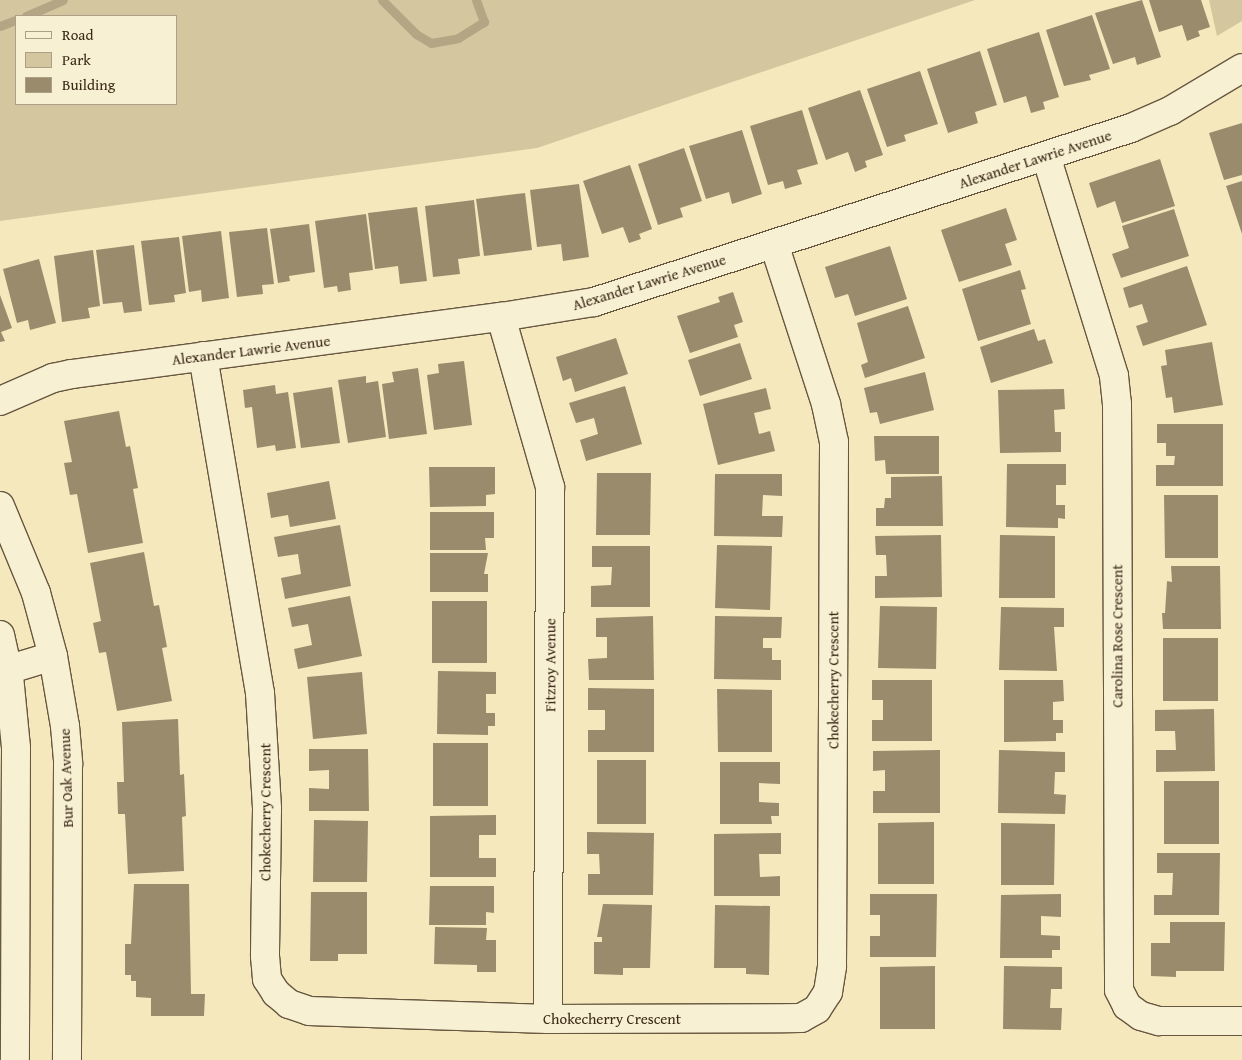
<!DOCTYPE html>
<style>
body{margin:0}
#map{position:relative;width:1242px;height:1060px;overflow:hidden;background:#f4e8bc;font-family:"Gentium Book Plus",serif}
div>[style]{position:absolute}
.green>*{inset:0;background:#d4c7a0}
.stream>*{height:9px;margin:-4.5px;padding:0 4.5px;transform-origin:4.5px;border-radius:4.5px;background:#b4a684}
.building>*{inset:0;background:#9a8b6c}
.roads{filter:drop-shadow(1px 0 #675740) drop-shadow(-1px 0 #675740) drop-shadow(0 1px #675740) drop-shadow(0 -1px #675740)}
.minor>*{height:28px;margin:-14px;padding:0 14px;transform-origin:14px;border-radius:14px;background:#f8f0d3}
span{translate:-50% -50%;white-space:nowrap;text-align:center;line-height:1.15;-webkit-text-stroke:4.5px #f8f0d3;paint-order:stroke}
.street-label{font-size:15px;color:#382716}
.legend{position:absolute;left:15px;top:15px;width:162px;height:90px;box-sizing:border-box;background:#f8f0d3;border:1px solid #aba087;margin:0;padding:6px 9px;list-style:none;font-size:15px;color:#382716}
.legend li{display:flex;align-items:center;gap:10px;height:25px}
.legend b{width:25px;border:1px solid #aba087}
</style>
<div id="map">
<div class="green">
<div style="clip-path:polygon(evenodd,0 0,975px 0,537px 148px,0 221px,0 0,176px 16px,176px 104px,16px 104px,16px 16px,176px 16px)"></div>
<div style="clip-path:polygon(1209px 0,1242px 0,1242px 21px,1217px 36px)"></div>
</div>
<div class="stream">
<div style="left:382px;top:0;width:48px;rotate:45deg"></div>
<div style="left:416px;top:34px;width:17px;rotate:31deg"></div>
<div style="left:431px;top:43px;width:27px;rotate:-10deg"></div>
<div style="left:458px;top:38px;width:31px;rotate:-32deg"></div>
<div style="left:484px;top:22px;width:23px;rotate:-110deg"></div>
<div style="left:26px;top:16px;width:40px;rotate:-23.4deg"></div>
<div style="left:0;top:26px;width:17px;rotate:-21deg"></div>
</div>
<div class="building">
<div style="clip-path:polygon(1142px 0,1161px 57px,1137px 65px,1135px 57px,1113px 64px,1095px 13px)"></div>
<div style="clip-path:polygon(1149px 0,1201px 0,1210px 27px,1198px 31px,1200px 36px,1187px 41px,1182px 25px,1159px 32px)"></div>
<div style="clip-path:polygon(1092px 15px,1110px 69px,1089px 75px,1091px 80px,1064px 86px,1046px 30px)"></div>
<div style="clip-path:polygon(1039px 32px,1059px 97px,1043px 102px,1045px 109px,1031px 113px,1026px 96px,1004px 103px,987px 49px)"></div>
<div style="clip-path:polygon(980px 51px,997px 105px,975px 112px,978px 123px,948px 133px,927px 69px)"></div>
<div style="clip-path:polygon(920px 71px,938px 124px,904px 135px,906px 141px,887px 147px,867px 89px)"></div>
<div style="clip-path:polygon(860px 90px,883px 155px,865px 161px,867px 167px,855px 172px,848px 152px,826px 160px,808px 108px)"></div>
<div style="clip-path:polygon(802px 110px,818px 164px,797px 170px,802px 184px,785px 189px,783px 181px,768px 185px,750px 126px)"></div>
<div style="clip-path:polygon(1242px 123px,1242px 175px,1224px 180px,1209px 133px)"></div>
<div style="clip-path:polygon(742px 130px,762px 194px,732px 204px,729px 192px,706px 199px,689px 146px)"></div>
<div style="clip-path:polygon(684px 148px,702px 201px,680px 208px,683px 217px,658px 225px,638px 164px)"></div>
<div style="clip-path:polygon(1160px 159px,1175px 206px,1122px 223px,1115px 201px,1097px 208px,1089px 183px)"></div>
<div style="clip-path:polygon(630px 165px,652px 229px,639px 234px,641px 239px,629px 243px,623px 227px,602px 234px,583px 181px)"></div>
<div style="clip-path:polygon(1242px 181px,1242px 234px,1226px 186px)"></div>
<div style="clip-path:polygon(579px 184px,589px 257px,563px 261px,561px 244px,537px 247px,530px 190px)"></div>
<div style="clip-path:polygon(525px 193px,532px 250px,484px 256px,476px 199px)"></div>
<div style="clip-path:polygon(474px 200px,480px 256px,458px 259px,460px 274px,433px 277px,425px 206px)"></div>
<div style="clip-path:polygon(417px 207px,427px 281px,400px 284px,398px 266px,375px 269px,368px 213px)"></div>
<div style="clip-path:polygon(1006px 208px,1017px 240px,1005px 244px,1012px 265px,959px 282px,941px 230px)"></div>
<div style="clip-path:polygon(1174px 209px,1189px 256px,1121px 278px,1112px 254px,1129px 248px,1122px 226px)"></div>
<div style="clip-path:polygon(366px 214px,373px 270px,349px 273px,351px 290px,338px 292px,337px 286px,324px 288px,315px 221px)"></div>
<div style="clip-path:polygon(309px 224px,315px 272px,289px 276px,290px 281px,278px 283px,270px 229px)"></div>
<div style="clip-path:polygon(267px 228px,274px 284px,262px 285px,263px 294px,237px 297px,229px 232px)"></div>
<div style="clip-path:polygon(221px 231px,229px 298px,202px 302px,201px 290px,189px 292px,182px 236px)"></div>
<div style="clip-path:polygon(179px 237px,186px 293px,174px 295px,175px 302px,149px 305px,141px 241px)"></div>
<div style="clip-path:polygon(134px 245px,142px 311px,124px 313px,122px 302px,103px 304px,96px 250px)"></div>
<div style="clip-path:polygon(890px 246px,907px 299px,855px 316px,848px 294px,835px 298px,825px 267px)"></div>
<div style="clip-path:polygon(93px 250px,100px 306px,88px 308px,90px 318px,62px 322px,54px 256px)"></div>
<div style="clip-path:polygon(39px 259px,56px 323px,30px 330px,28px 320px,17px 323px,3px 269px)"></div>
<div style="clip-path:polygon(1187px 266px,1207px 325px,1143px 346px,1136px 326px,1148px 322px,1142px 304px,1129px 308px,1123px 288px)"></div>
<div style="clip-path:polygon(1020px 270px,1026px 289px,1021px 290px,1031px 324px,978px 341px,962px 289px)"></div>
<div style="clip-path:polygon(733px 292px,743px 322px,734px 325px,738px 337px,690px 353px,677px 316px,720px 302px,718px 297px)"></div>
<div style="clip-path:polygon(0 295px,12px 328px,1px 332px,5px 341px,0 342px)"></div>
<div style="clip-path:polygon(908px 306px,925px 358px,865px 378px,861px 365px,868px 362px,857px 323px)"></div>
<div style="clip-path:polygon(1034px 329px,1038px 341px,1045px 339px,1053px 363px,991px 383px,980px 347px)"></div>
<div style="clip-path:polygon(616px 338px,628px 374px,575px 392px,571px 378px,563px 381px,556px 357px)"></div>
<div style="clip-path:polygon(1212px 342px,1223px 405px,1174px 413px,1172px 397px,1166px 398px,1161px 366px,1167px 365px,1165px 350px)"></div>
<div style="clip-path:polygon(740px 343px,752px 379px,700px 396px,688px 360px)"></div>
<div style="clip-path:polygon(464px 361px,472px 425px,434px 430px,427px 375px,439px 373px,438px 364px)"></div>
<div style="clip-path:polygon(418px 368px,427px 434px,389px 439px,382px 384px,394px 382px,392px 372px)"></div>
<div style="clip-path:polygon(925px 372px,934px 410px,880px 424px,877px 412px,870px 413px,864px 388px)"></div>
<div style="clip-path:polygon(366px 376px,366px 383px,378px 381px,386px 437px,348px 443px,338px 380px)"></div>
<div style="clip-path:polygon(275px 385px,276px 394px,288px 392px,296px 448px,276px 451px,275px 445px,257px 448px,252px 407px,245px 408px,243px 390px)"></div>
<div style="clip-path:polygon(625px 386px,642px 444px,586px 461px,580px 440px,598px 434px,594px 418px,576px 423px,569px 403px)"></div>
<div style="clip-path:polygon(332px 387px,340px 443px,301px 448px,293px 393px)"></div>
<div style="clip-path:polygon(766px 388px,771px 409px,754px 413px,759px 434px,770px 431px,775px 451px,718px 465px,703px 404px)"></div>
<div style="clip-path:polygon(1064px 389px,1065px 409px,1054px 410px,1055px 432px,1061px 432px,1061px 452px,1000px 453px,998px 390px)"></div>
<div style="clip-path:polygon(119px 411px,126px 447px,130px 446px,138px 488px,133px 489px,143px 543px,88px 553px,77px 494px,70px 495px,64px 463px,72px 462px,64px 421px)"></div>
<div style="clip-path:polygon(1157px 424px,1223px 424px,1223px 486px,1156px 486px,1156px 465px,1174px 465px,1175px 456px,1166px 456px,1166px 443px,1157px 443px)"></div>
<div style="clip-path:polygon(874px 436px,939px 436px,939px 474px,886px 474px,885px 460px,875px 461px)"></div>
<div style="clip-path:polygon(1007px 464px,1066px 464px,1066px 485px,1056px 485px,1056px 505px,1065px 505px,1065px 519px,1058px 518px,1058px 528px,1006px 527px)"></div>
<div style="clip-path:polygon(429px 467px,495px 467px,495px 494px,486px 495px,486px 506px,430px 507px)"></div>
<div style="clip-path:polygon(597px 473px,651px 473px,650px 535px,596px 535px)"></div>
<div style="clip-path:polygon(715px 474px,782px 474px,782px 496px,763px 495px,762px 516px,783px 516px,782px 537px,714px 536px)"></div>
<div style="clip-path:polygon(942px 476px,943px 526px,876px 526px,876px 508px,884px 508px,885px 498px,891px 498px,891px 477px)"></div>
<div style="clip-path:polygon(329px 481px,336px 519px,290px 527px,288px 515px,271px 518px,267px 493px)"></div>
<div style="clip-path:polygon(1164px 495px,1218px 495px,1218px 558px,1165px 558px)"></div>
<div style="clip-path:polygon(430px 512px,494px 512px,494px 538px,485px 538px,486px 550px,430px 550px)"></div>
<div style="clip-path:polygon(340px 525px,351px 586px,285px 599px,281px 578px,301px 574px,298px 554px,278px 557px,274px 537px)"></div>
<div style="clip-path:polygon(941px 535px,942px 597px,875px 598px,875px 576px,887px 576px,886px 555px,876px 555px,875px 536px)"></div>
<div style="clip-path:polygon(1000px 535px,1055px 536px,1055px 598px,999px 598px)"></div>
<div style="clip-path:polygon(717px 545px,772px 546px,770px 610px,715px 608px)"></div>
<div style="clip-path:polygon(592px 546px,650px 546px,650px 607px,591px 607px,591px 586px,611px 585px,612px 567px,592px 567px)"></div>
<div style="clip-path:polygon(144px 552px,154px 606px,159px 605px,167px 647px,162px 648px,172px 701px,117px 711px,106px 652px,99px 653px,93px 623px,101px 621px,90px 563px)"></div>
<div style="clip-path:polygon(430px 553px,488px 553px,484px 574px,488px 574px,488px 592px,430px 592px)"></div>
<div style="clip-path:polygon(1171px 566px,1220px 566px,1221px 629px,1163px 629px,1162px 613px,1165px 613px,1167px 581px,1172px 582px)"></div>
<div style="clip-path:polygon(350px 596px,362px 656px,298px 669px,294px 649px,312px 645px,308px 624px,292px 627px,288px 608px)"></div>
<div style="clip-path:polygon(432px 601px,487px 601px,487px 663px,432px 663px)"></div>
<div style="clip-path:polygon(880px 606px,937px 607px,936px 669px,878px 668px)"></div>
<div style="clip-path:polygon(1001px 607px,1064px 608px,1064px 627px,1054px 627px,1057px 671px,999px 670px)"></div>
<div style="clip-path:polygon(653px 616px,654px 680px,589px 680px,588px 659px,607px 658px,607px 637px,596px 637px,596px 618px)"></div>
<div style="clip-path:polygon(715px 616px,782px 617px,781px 638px,763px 638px,763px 648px,772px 648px,772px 660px,781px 660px,781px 680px,714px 679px)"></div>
<div style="clip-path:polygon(1163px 638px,1218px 638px,1218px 701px,1163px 701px)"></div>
<div style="clip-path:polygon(438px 671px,496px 672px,496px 694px,486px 694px,486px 713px,495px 713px,495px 726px,488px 726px,488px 735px,437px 734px)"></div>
<div style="clip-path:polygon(362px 672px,367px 734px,313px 739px,307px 677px)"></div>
<div style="clip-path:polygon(872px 680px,932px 680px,932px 741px,872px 741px,872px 720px,883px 720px,883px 700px,872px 700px)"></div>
<div style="clip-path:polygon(1004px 680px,1063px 680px,1064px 701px,1053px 702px,1053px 720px,1063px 720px,1063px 733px,1056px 733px,1056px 741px,1004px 742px)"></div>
<div style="clip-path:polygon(588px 688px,654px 689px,654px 752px,588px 752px,588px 730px,605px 730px,605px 710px,588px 710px)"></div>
<div style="clip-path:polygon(717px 689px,772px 690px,772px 752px,718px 752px)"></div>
<div style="clip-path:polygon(1214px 709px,1215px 771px,1156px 772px,1156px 750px,1176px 750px,1175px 731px,1155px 731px,1155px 710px)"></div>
<div style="clip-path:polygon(178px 719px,180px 775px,184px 774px,186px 816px,182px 817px,184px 871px,128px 874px,125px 814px,118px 814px,117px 782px,124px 782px,122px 722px)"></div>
<div style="clip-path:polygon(433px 743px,488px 743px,488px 806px,433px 806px)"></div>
<div style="clip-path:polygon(309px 749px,368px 749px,369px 811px,309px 811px,309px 788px,329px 789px,329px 770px,309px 771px)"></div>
<div style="clip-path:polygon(940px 750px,940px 813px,873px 813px,873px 791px,885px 791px,885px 770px,873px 771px,873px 751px)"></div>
<div style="clip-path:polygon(999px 750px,1065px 752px,1065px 772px,1055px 772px,1054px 794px,1066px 795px,1065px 814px,998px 813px)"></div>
<div style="clip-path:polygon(597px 760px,646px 760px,646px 824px,597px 824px)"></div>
<div style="clip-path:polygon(720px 762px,780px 762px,780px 784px,759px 783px,759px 802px,779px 803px,779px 816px,771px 816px,772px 824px,720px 824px)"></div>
<div style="clip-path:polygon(1164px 781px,1219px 781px,1219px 844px,1164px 844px)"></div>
<div style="clip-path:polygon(496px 815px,496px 835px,479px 835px,479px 858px,496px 858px,496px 877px,430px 877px,430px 816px)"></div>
<div style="clip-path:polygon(314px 820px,368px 821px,367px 882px,313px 882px)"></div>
<div style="clip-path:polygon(934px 822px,934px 884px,878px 884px,878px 823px)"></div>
<div style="clip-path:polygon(1001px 823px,1055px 824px,1054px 885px,1001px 885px)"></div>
<div style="clip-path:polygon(587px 832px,654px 833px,653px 895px,588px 895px,588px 874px,600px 874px,599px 854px,587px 854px)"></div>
<div style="clip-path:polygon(781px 833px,781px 854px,759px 854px,760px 877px,780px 876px,780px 896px,714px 896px,714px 834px)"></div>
<div style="clip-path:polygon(1157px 853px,1220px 853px,1219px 915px,1154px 915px,1154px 895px,1172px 895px,1173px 873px,1157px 873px)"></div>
<div style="clip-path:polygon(134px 884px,189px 884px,191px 994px,205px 994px,204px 1016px,151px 1016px,151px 998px,136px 997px,136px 981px,131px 981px,131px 975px,125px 975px,125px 944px,131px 944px)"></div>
<div style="clip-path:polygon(430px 886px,494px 886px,494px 913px,486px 912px,486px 925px,429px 925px)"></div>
<div style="clip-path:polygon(311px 892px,367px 892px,367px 954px,338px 954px,338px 961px,310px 961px)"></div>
<div style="clip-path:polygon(870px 894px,937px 894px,936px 957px,870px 957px,870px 936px,880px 936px,880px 915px,870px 915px)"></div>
<div style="clip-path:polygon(1061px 894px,1061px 917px,1041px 916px,1041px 935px,1060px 936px,1060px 950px,1052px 950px,1052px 958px,1000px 958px,1001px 895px)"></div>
<div style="clip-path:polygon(603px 904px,652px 905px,650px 968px,623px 968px,623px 975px,594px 974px,594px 942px,602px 942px,602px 937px,597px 937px)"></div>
<div style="clip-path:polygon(715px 905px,770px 906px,769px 975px,746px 974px,746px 968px,714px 968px)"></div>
<div style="clip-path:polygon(1170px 922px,1225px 922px,1224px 971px,1176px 971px,1176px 977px,1151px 976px,1151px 943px,1170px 943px)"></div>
<div style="clip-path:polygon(435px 927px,487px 928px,486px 940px,496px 940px,496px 972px,477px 972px,477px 965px,434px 964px)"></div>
<div style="clip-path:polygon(935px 966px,935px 1029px,880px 1029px,880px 967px)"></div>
<div style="clip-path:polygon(1004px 966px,1062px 967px,1062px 989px,1051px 989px,1050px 1008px,1062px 1008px,1061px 1030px,1003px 1029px)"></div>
</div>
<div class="roads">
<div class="minor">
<div style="left:1046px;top:156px;width:230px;rotate:72.8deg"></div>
<div style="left:1114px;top:376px;width:28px;rotate:84deg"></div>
<div style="left:1117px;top:404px;width:586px;rotate:89.8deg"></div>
<div style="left:1119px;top:990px;width:18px;rotate:63deg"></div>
<div style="left:1127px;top:1006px;width:17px;rotate:36deg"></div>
<div style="left:1141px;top:1016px;width:19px;rotate:16deg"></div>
<div style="left:1159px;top:1021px;width:83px"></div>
<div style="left:501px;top:317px;width:177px;rotate:73.9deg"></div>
<div style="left:550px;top:487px;width:532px;rotate:90.22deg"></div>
<div style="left:203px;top:356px;width:342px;rotate:80.4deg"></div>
<div style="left:260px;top:693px;width:116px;rotate:86.5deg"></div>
<div style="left:267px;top:809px;width:147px;rotate:90.8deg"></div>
<div style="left:265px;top:956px;width:23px;rotate:85deg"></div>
<div style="left:267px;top:979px;width:17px;rotate:57deg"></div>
<div style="left:276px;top:993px;width:17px;rotate:40deg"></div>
<div style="left:289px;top:1004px;width:21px;rotate:19deg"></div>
<div style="left:309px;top:1011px;width:239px;rotate:1.9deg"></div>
<div style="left:548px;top:1019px;width:253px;rotate:-0.2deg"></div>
<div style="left:801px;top:1018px;width:18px;rotate:-29deg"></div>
<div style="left:817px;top:1009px;width:20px;rotate:-57deg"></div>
<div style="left:828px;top:992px;width:26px;rotate:-81deg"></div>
<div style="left:832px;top:966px;width:524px;rotate:-89.78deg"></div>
<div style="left:834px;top:442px;width:39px;rotate:-102deg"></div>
<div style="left:826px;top:404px;width:168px;rotate:-108deg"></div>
<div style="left:0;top:401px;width:58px;rotate:-23.5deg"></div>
<div style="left:53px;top:378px;width:19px;rotate:-12deg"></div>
<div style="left:72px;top:374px;width:433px;rotate:-7.6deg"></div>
<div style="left:501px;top:317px;width:94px;rotate:-9.2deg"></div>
<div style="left:594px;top:302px;width:564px;rotate:-17.95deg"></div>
<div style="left:1131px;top:128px;width:43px;rotate:-23.6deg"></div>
<div style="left:1170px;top:111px;width:84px;rotate:-30.8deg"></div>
<div style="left:0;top:506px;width:94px;rotate:67.5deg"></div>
<div style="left:36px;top:593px;width:65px;rotate:74.9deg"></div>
<div style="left:53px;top:656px;width:71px;rotate:80.3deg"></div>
<div style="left:65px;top:726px;width:38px;rotate:85deg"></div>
<div style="left:68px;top:764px;width:296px;rotate:90.2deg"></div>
<div style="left:0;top:635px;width:42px;rotate:77.6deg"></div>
<div style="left:9px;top:676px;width:72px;rotate:84.4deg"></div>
<div style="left:16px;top:748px;width:312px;rotate:90.2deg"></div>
<div style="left:0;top:672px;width:55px;rotate:-16.8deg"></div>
</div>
</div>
<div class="street-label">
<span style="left:1035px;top:159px;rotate:-18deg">Alexander Lawrie Avenue</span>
<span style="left:649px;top:282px;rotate:-17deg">Alexander Lawrie Avenue</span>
<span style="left:251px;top:350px;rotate:-7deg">Alexander Lawrie Avenue</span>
<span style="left:1117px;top:636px;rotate:-90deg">Carolina Rose Crescent</span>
<span style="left:550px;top:665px;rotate:-90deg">Fitzroy Avenue</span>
<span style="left:833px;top:680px;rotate:-90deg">Chokecherry Crescent</span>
<span style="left:66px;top:778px;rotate:-92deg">Bur Oak Avenue</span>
<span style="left:265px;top:812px;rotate:-90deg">Chokecherry Crescent</span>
<span style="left:612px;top:1019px">Chokecherry Crescent</span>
</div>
<ul class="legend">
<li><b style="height:6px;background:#f8f0d3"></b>Road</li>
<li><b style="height:14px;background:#d4c7a0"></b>Park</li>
<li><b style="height:14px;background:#9a8b6c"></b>Building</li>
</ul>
</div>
